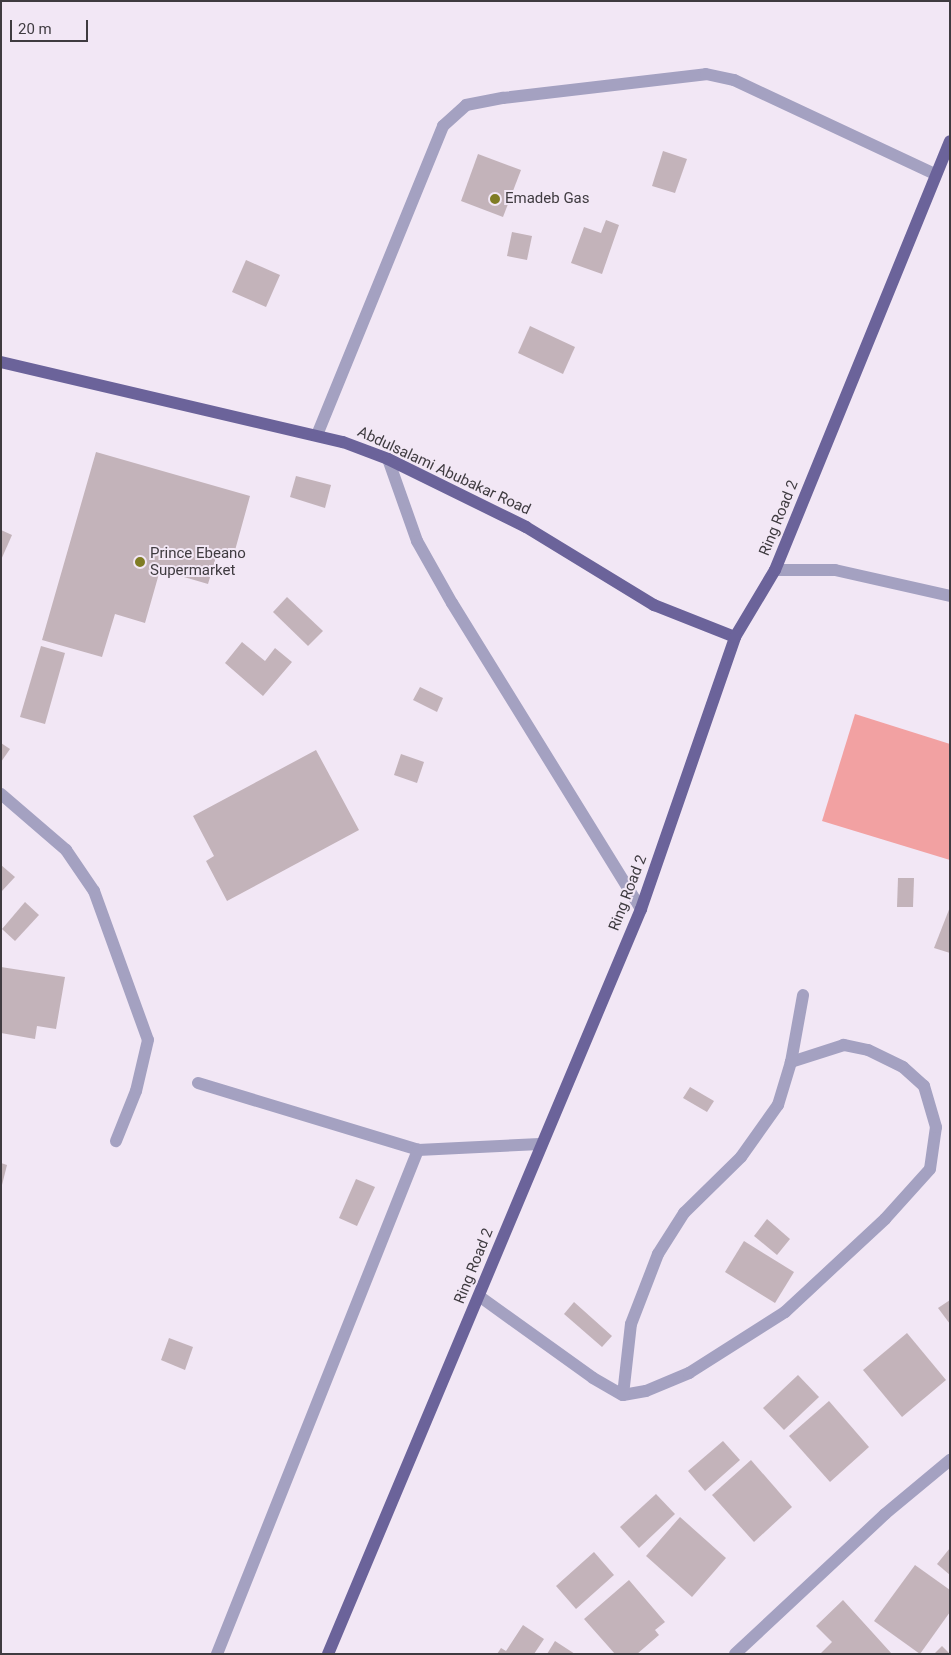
<!DOCTYPE html>
<style>
body{margin:0}
#map{position:relative;width:951px;height:1655px;overflow:hidden;background:#f2e7f5;font-family:Roboto,sans-serif}
div>[style]{position:absolute}
.green>*{inset:0;background:#f2a1a2}
.building>*{inset:0;background:#c3b3ba}
.service>*{height:12px;margin:-6px;padding:0 6px;transform-origin:6px;border-radius:6px;background:#a4a1c1}
.minor>*{height:12px;margin:-6px;padding:0 6px;transform-origin:6px;border-radius:6px;background:#a4a1c1}
.tertiary>*{height:12px;margin:-6px;padding:0 6px;transform-origin:6px;border-radius:6px;background:#a4a1c1}
.primary>*{height:12px;margin:-6px;padding:0 6px;transform-origin:6px;border-radius:6px;background:#6b639a}
.dots>*{width:14px;height:14px;translate:-50% -50%;box-sizing:border-box;border:2px solid #f2e7f5;border-radius:50%}
span{translate:-50% -50%;white-space:nowrap;text-align:center;line-height:1.15;-webkit-text-stroke:4px #f2e7f5;paint-order:stroke}
.poi-label{font-size:15px;color:#3f3b40}
.left{translate:0 -50%;text-align:left}
.street-label{font-size:15px;color:#3f3b40}
.frame{position:absolute;inset:0;border:2px solid #3f3b40;pointer-events:none}
.scale{position:absolute;left:10px;top:20px;width:78px;height:22px;box-sizing:border-box;border:2px solid #3f3b40;border-top:0;padding-left:6px;font-size:15px;line-height:18px;white-space:nowrap;color:#3f3b40;-webkit-text-stroke:4px #f2e7f5;paint-order:stroke}
</style>
<div id="map">
<div class="green">
<div style="clip-path:polygon(855px 714px,950px 744px,950px 860px,822px 821px)"></div>
</div>
<div class="building">
<div style="clip-path:polygon(663px 151px,687px 159px,675px 193px,652px 186px)"></div>
<div style="clip-path:polygon(478px 154px,521px 170px,503px 217px,461px 201px)"></div>
<div style="clip-path:polygon(606px 220px,619px 225px,602px 274px,571px 263px,584px 227px,601px 233px)"></div>
<div style="clip-path:polygon(512px 232px,532px 236px,527px 260px,507px 256px)"></div>
<div style="clip-path:polygon(246px 260px,280px 275px,266px 307px,232px 292px)"></div>
<div style="clip-path:polygon(530px 326px,575px 347px,563px 374px,518px 353px)"></div>
<div style="clip-path:polygon(96px 452px,250px 496px,234px 554px,218px 550px,208px 584px,160px 570px,145px 623px,115px 614px,102px 657px,42px 640px)"></div>
<div style="clip-path:polygon(296px 476px,331px 485px,325px 508px,290px 497px)"></div>
<div style="clip-path:polygon(1px 530px,12px 535px,1px 560px)"></div>
<div style="clip-path:polygon(287px 597px,323px 631px,308px 646px,273px 612px)"></div>
<div style="clip-path:polygon(242px 642px,265px 661px,275px 648px,292px 662px,263px 696px,225px 663px)"></div>
<div style="clip-path:polygon(41px 646px,65px 653px,45px 724px,20px 717px)"></div>
<div style="clip-path:polygon(420px 687px,443px 698px,437px 712px,413px 700px)"></div>
<div style="clip-path:polygon(1px 743px,10px 749px,1px 762px)"></div>
<div style="clip-path:polygon(316px 750px,359px 830px,227px 901px,206px 861px,214px 856px,193px 816px)"></div>
<div style="clip-path:polygon(401px 754px,424px 762px,417px 783px,394px 775px)"></div>
<div style="clip-path:polygon(1px 865px,15px 877px,1px 892px)"></div>
<div style="clip-path:polygon(898px 878px,914px 878px,913px 907px,897px 907px)"></div>
<div style="clip-path:polygon(25px 902px,39px 915px,15px 941px,2px 929px)"></div>
<div style="clip-path:polygon(950px 907px,950px 953px,934px 948px)"></div>
<div style="clip-path:polygon(1px 967px,65px 977px,56px 1029px,37px 1026px,35px 1039px,1px 1033px)"></div>
<div style="clip-path:polygon(690px 1087px,714px 1101px,707px 1112px,683px 1098px)"></div>
<div style="clip-path:polygon(1px 1163px,7px 1165px,2px 1185px,1px 1185px)"></div>
<div style="clip-path:polygon(356px 1179px,375px 1187px,357px 1226px,339px 1218px)"></div>
<div style="clip-path:polygon(767px 1219px,790px 1239px,777px 1255px,754px 1236px)"></div>
<div style="clip-path:polygon(744px 1241px,794px 1272px,775px 1303px,725px 1272px)"></div>
<div style="clip-path:polygon(950px 1300px,950px 1324px,938px 1308px)"></div>
<div style="clip-path:polygon(574px 1302px,612px 1336px,602px 1347px,564px 1314px)"></div>
<div style="clip-path:polygon(907px 1333px,946px 1380px,902px 1417px,863px 1370px)"></div>
<div style="clip-path:polygon(169px 1338px,193px 1347px,185px 1370px,161px 1360px)"></div>
<div style="clip-path:polygon(798px 1375px,819px 1397px,784px 1430px,763px 1408px)"></div>
<div style="clip-path:polygon(829px 1401px,869px 1447px,830px 1482px,789px 1436px)"></div>
<div style="clip-path:polygon(723px 1441px,740px 1460px,705px 1491px,688px 1471px)"></div>
<div style="clip-path:polygon(751px 1460px,792px 1507px,754px 1542px,712px 1495px)"></div>
<div style="clip-path:polygon(656px 1494px,675px 1514px,639px 1548px,620px 1527px)"></div>
<div style="clip-path:polygon(680px 1517px,726px 1558px,692px 1597px,646px 1556px)"></div>
<div style="clip-path:polygon(950px 1548px,950px 1575px,937px 1564px)"></div>
<div style="clip-path:polygon(594px 1552px,614px 1575px,576px 1609px,556px 1586px)"></div>
<div style="clip-path:polygon(915px 1565px,950px 1590px,950px 1612px,920px 1654px,874px 1621px)"></div>
<div style="clip-path:polygon(629px 1580px,665px 1622px,655px 1630px,659px 1635px,637px 1654px,615px 1654px,584px 1619px)"></div>
<div style="clip-path:polygon(843px 1600px,892px 1654px,820px 1654px,832px 1642px,816px 1626px)"></div>
<div style="clip-path:polygon(523px 1625px,544px 1639px,534px 1654px,497px 1654px,501px 1648px,506px 1651px)"></div>
<div style="clip-path:polygon(555px 1641px,575px 1654px,547px 1654px)"></div>
<div style="clip-path:polygon(942px 1646px,950px 1654px,934px 1654px)"></div>
</div>
<div class="service">
<div style="left:317px;top:435px;width:334px;rotate:-67.8deg"></div>
<div style="left:443px;top:126px;width:31px;rotate:-42deg"></div>
<div style="left:466px;top:105px;width:38px;rotate:-11deg"></div>
<div style="left:503px;top:98px;width:204px;rotate:-6.7deg"></div>
<div style="left:706px;top:74px;width:29px;rotate:12deg"></div>
<div style="left:734px;top:80px;width:222px;rotate:25.1deg"></div>
<div style="left:388px;top:459px;width:87px;rotate:70.5deg"></div>
<div style="left:417px;top:541px;width:71px;rotate:60.6deg"></div>
<div style="left:452px;top:603px;width:360px;rotate:58.3deg"></div>
<div style="left:479px;top:1296px;width:140px;rotate:35.7deg"></div>
<div style="left:593px;top:1378px;width:34px;rotate:30deg"></div>
<div style="left:623px;top:1395px;width:23px;rotate:-10deg"></div>
<div style="left:646px;top:1391px;width:47px;rotate:-22.7deg"></div>
<div style="left:689px;top:1373px;width:114px;rotate:-32.4deg"></div>
<div style="left:785px;top:1312px;width:137px;rotate:-42.9deg"></div>
<div style="left:885px;top:1219px;width:67px;rotate:-48deg"></div>
<div style="left:930px;top:1169px;width:42px;rotate:-81.9deg"></div>
<div style="left:936px;top:1127px;width:43px;rotate:-106.3deg"></div>
<div style="left:924px;top:1086px;width:28px;rotate:-138deg"></div>
<div style="left:903px;top:1067px;width:39px;rotate:-154deg"></div>
<div style="left:868px;top:1050px;width:25px;rotate:-168deg"></div>
<div style="left:844px;top:1045px;width:56px;rotate:162.2deg"></div>
<div style="left:623px;top:1395px;width:71px;rotate:-83.6deg"></div>
<div style="left:631px;top:1324px;width:75px;rotate:-68.9deg"></div>
<div style="left:658px;top:1254px;width:49px;rotate:-57.6deg"></div>
<div style="left:684px;top:1213px;width:80px;rotate:-44.5deg"></div>
<div style="left:741px;top:1157px;width:64px;rotate:-54.6deg"></div>
<div style="left:778px;top:1105px;width:45px;rotate:-73.2deg"></div>
<div style="left:791px;top:1062px;width:68px;rotate:-79.8deg"></div>
</div>
<div class="minor">
<div style="left:1px;top:794px;width:86px;rotate:40.7deg"></div>
<div style="left:66px;top:850px;width:50px;rotate:55.7deg"></div>
<div style="left:94px;top:891px;width:158px;rotate:70.1deg"></div>
<div style="left:148px;top:1040px;width:52px;rotate:103.2deg"></div>
<div style="left:136px;top:1091px;width:54px;rotate:111.8deg"></div>
<div style="left:198px;top:1083px;width:230px;rotate:16.9deg"></div>
<div style="left:418px;top:1150px;width:122px;rotate:-2.8deg"></div>
<div style="left:217px;top:1654px;width:543px;rotate:-68.26deg"></div>
<div style="left:735px;top:1654px;width:205px;rotate:-43deg"></div>
<div style="left:885px;top:1514px;width:85px;rotate:-39.7deg"></div>
</div>
<div class="tertiary">
<div style="left:775px;top:570px;width:60px"></div>
<div style="left:835px;top:570px;width:118px;rotate:12.7deg"></div>
</div>
<div class="primary">
<div style="left:1px;top:362px;width:351px;rotate:13.2deg"></div>
<div style="left:343px;top:442px;width:48px;rotate:20.7deg"></div>
<div style="left:388px;top:459px;width:154px;rotate:26.2deg"></div>
<div style="left:526px;top:527px;width:150px;rotate:31.4deg"></div>
<div style="left:654px;top:605px;width:87px;rotate:21.6deg"></div>
<div style="left:328px;top:1654px;width:808px;rotate:-67.21deg"></div>
<div style="left:641px;top:909px;width:288px;rotate:-70.9deg"></div>
<div style="left:735px;top:637px;width:78px;rotate:-59.2deg"></div>
<div style="left:775px;top:570px;width:463px;rotate:-67.8deg"></div>
</div>
<div class="dots">
<div style="left:495px;top:199px;background:#7f7c24"></div>
<div style="left:140px;top:562px;background:#7f7c24"></div>
</div>
<div class="poi-label">
<span class="left" style="left:505px;top:199px">Emadeb Gas</span>
<span class="left" style="left:150px;top:562px">Prince Ebeano<br>Supermarket</span>
</div>
<div class="street-label">
<span style="left:444px;top:471px;rotate:25deg">Abdulsalami Abubakar Road</span>
<span style="left:779px;top:518px;rotate:-68deg">Ring Road 2</span>
<span style="left:628px;top:893px;rotate:-69deg">Ring Road 2</span>
<span style="left:474px;top:1266px;rotate:-68deg">Ring Road 2</span>
</div>
<div class="frame"></div>
<div class="scale">20 m</div>
</div>
